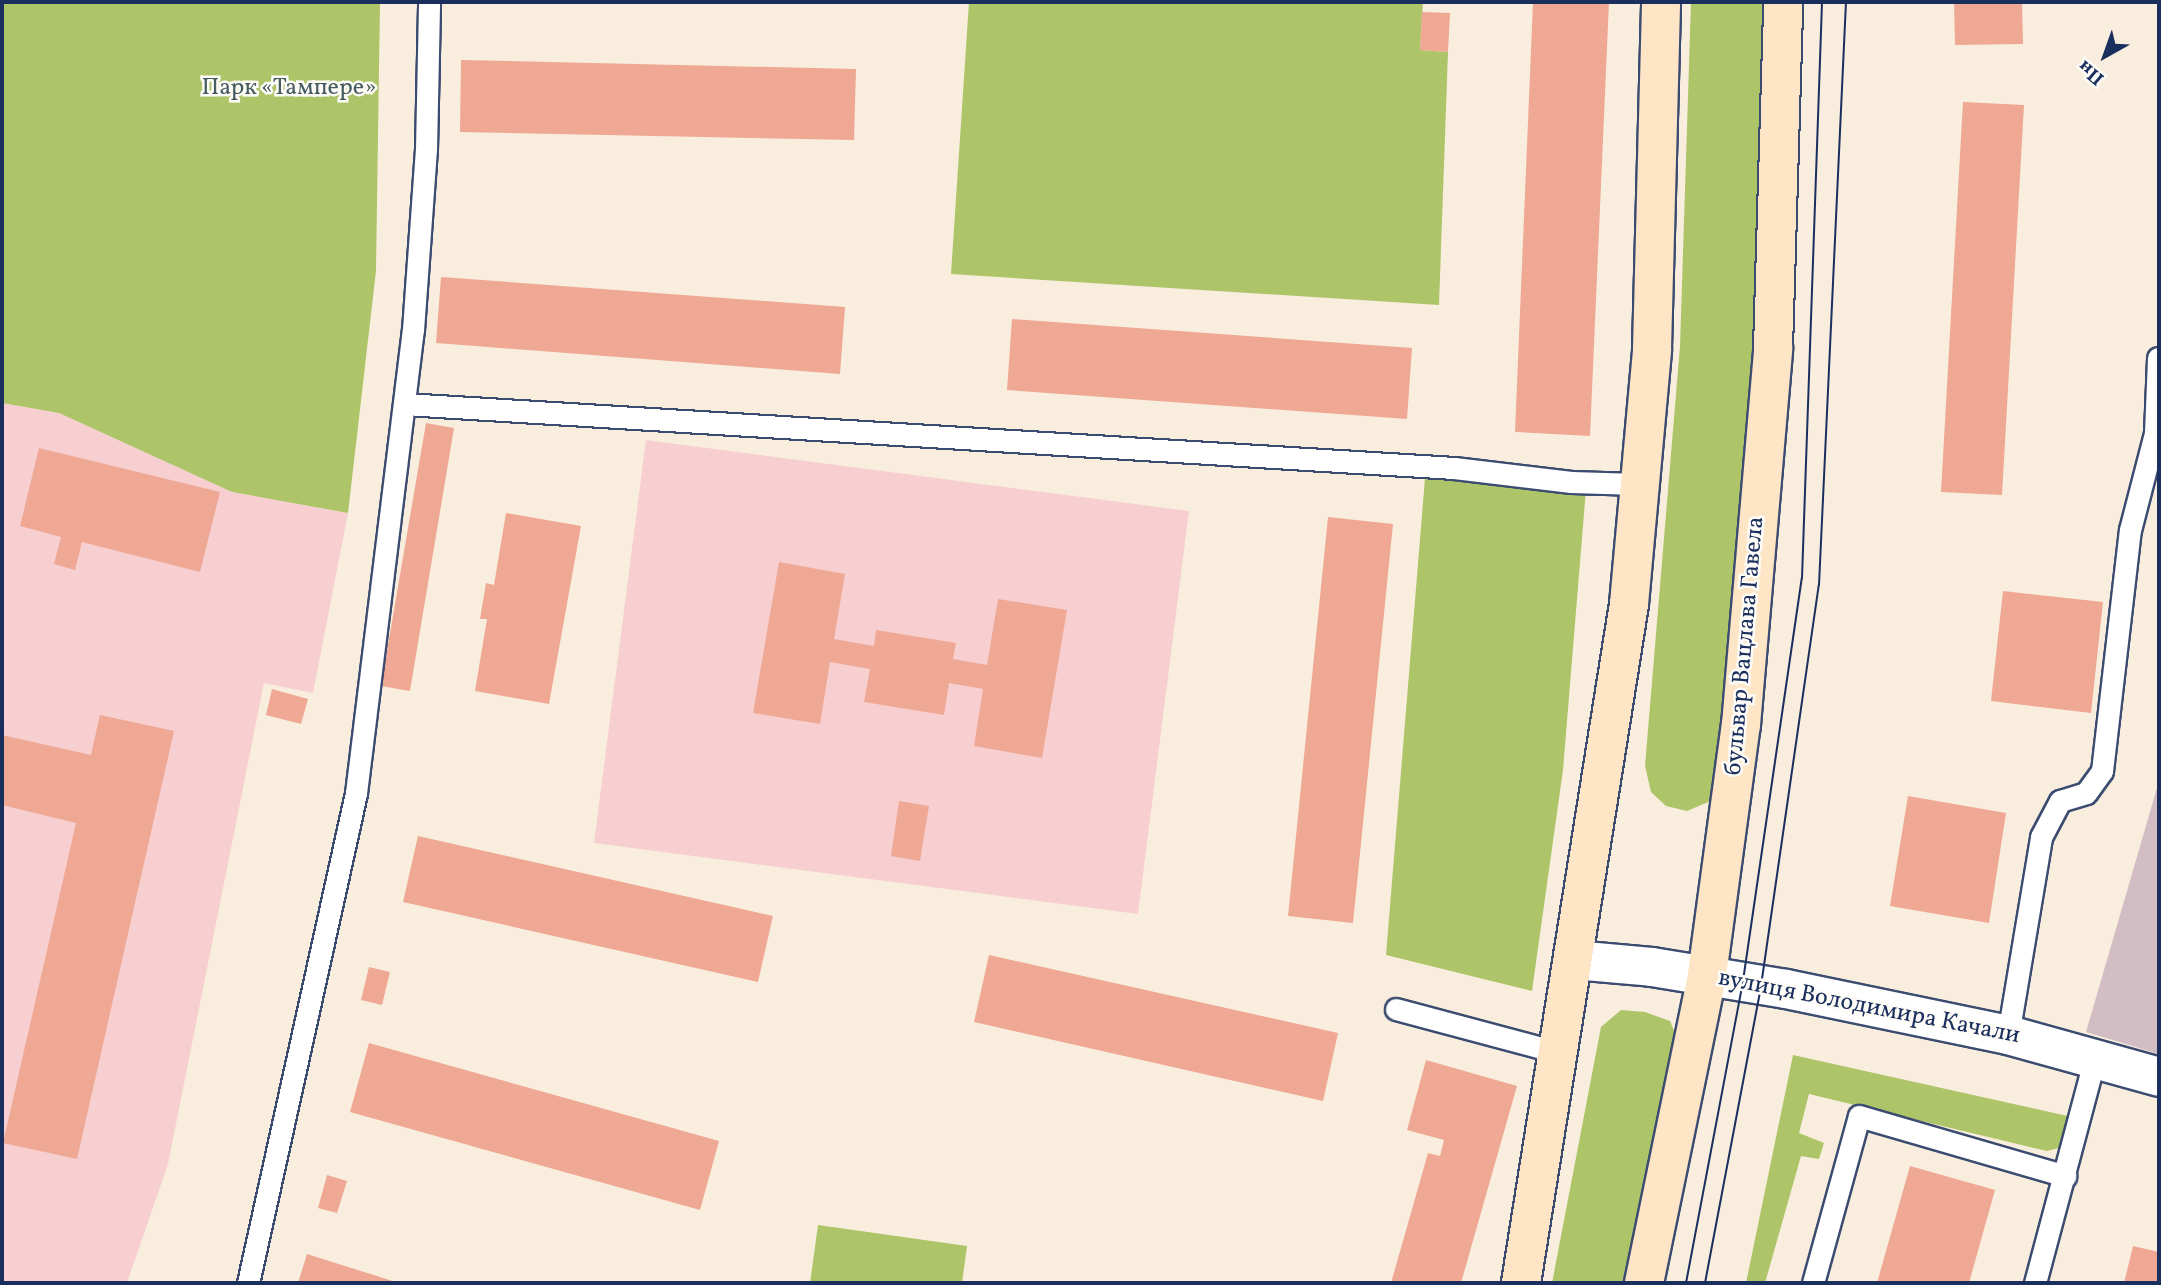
<!DOCTYPE html>
<meta charset="utf-8">
<style>
body{margin:0}
#map{position:relative;width:2161px;height:1285px;overflow:hidden;background:#f9eede;font-family:Vollkorn,serif}
div>[style]{position:absolute}
.built>*{inset:0;background:#f7cfd0}
.industrial>*{inset:0;background:#d2bdc5}
.green>*{inset:0;background:#aec469}
.building>*{inset:0;background:#eea894}
.roads{filter:drop-shadow(2px 0 #3c4c71) drop-shadow(-2px 0 #3c4c71) drop-shadow(0 2px #3c4c71) drop-shadow(0 -2px #3c4c71)}
.lane>*{height:21px;margin:-10.5px;padding:0 10.5px;transform-origin:10.5px;border-radius:10.5px;background:#fff}
.street>*{height:38px;margin:-19px;padding:0 19px;transform-origin:19px;border-radius:19px;background:#fff}
.secondary>*{height:38px;margin:-19px;padding:0 19px;transform-origin:19px;border-radius:19px;background:#fde5c5}
.tram>*{height:2px;margin:-1px;padding:0 1px;transform-origin:1px;border-radius:1px;background:#1b2f5e}
span{translate:-50% -50%;white-space:nowrap;text-align:center;line-height:1.15;-webkit-text-stroke:5px #fdfcf7;paint-order:stroke}
.park-label{font-size:24px;color:#475c61}
.street-label{font-size:24px;color:#1b2f5e}
.frame{position:absolute;inset:0;border:4px solid #1b2f5e;pointer-events:none}
.north{position:absolute;left:2070px;top:21px;width:70px;height:70px;-webkit-text-stroke:5px #fdfcf7;paint-order:stroke;rotate:220deg;font-size:19px;font-weight:700;line-height:28px;text-align:center;color:#1b2f5e}
.north::after{content:'';display:block;margin:auto;width:24px;height:32px;background:#1b2f5e;clip-path:polygon(50% 0,100% 100%,50% 72%,0 100%)}
</style>
<div id="map">
<div class="built">
<div style="clip-path:polygon(2px 403px,59px 413px,232px 492px,348px 513px,313px 693px,264px 683px,168px 1164px,127px 1283px,2px 1282px)"></div>
<div style="clip-path:polygon(646px 440px,1189px 511px,1138px 914px,594px 843px)"></div>
</div>
<div class="industrial">
<div style="clip-path:polygon(2159px 781px,2159px 1054px,2086px 1032px)"></div>
</div>
<div class="green">
<div style="clip-path:polygon(2px 2px,380px 2px,376px 271px,348px 513px,232px 492px,59px 413px,2px 403px)"></div>
<div style="clip-path:polygon(969px 2px,1423px 2px,1420px 50px,1448px 52px,1439px 305px,951px 274px)"></div>
<div style="clip-path:polygon(1691px 2px,1769px 2px,1765px 343px,1727px 775px,1713px 800px,1687px 811px,1666px 806px,1651px 792px,1645px 766px,1680px 346px)"></div>
<div style="clip-path:polygon(1425px 478px,1586px 489px,1563px 770px,1532px 991px,1386px 955px)"></div>
<div style="clip-path:polygon(1621px 1010px,1645px 1012px,1670px 1021px,1679px 1043px,1625px 1283px,1552px 1283px,1601px 1027px)"></div>
<div style="clip-path:polygon(1793px 1055px,2072px 1117px,2059px 1148px,2047px 1151px,1809px 1094px,1799px 1133px,1824px 1143px,1819px 1159px,1801px 1156px,1765px 1283px,1746px 1283px)"></div>
<div style="clip-path:polygon(818px 1225px,967px 1246px,962px 1283px,810px 1283px)"></div>
</div>
<div class="building">
<div style="clip-path:polygon(1533px 2px,1609px 2px,1590px 436px,1515px 432px)"></div>
<div style="clip-path:polygon(1954px 2px,2022px 2px,2023px 44px,1955px 45px)"></div>
<div style="clip-path:polygon(1422px 12px,1450px 13px,1448px 52px,1420px 50px)"></div>
<div style="clip-path:polygon(461px 60px,856px 69px,854px 140px,460px 132px)"></div>
<div style="clip-path:polygon(1963px 102px,2024px 105px,2002px 495px,1941px 492px)"></div>
<div style="clip-path:polygon(441px 277px,845px 307px,840px 374px,436px 343px)"></div>
<div style="clip-path:polygon(1012px 319px,1412px 348px,1407px 419px,1007px 390px)"></div>
<div style="clip-path:polygon(426px 423px,454px 428px,410px 691px,381px 686px)"></div>
<div style="clip-path:polygon(39px 448px,220px 492px,200px 572px,82px 542px,75px 570px,54px 564px,61px 537px,20px 526px)"></div>
<div style="clip-path:polygon(506px 513px,581px 526px,549px 704px,475px 691px,487px 619px,480px 619px,486px 583px,494px 585px)"></div>
<div style="clip-path:polygon(1328px 517px,1393px 524px,1353px 923px,1288px 916px)"></div>
<div style="clip-path:polygon(779px 562px,845px 574px,834px 639px,874px 646px,876px 630px,956px 643px,953px 659px,987px 665px,998px 599px,1067px 610px,1042px 758px,974px 746px,983px 689px,949px 683px,944px 715px,864px 702px,870px 669px,830px 662px,820px 724px,753px 713px)"></div>
<div style="clip-path:polygon(2003px 591px,2103px 602px,2091px 713px,1991px 701px)"></div>
<div style="clip-path:polygon(272px 689px,308px 699px,301px 724px,266px 715px)"></div>
<div style="clip-path:polygon(100px 715px,174px 731px,77px 1159px,3px 1143px,76px 823px,2px 805px,2px 735px,91px 755px)"></div>
<div style="clip-path:polygon(1908px 796px,2006px 813px,1989px 923px,1890px 906px)"></div>
<div style="clip-path:polygon(899px 801px,929px 806px,920px 861px,891px 856px)"></div>
<div style="clip-path:polygon(418px 836px,773px 916px,758px 982px,403px 902px)"></div>
<div style="clip-path:polygon(989px 955px,1338px 1033px,1323px 1101px,974px 1022px)"></div>
<div style="clip-path:polygon(369px 967px,390px 972px,382px 1005px,361px 1000px)"></div>
<div style="clip-path:polygon(369px 1043px,719px 1141px,700px 1210px,350px 1112px)"></div>
<div style="clip-path:polygon(1426px 1060px,1517px 1086px,1461px 1283px,1391px 1283px,1428px 1153px,1440px 1156px,1444px 1140px,1407px 1130px)"></div>
<div style="clip-path:polygon(1910px 1166px,1995px 1190px,1969px 1283px,1877px 1283px)"></div>
<div style="clip-path:polygon(327px 1175px,347px 1181px,337px 1213px,318px 1208px)"></div>
<div style="clip-path:polygon(2133px 1246px,2159px 1252px,2159px 1283px,2124px 1283px)"></div>
<div style="clip-path:polygon(307px 1254px,399px 1283px,298px 1283px)"></div>
</div>
<div class="roads">
<div class="lane">
<div style="left:405px;top:404px;width:1051px;rotate:3.49deg"></div>
<div style="left:1454px;top:468px;width:118px;rotate:6.8deg"></div>
<div style="left:1571px;top:482px;width:67px;rotate:1.7deg"></div>
<div style="left:1396px;top:1009px;width:170px;rotate:15deg"></div>
<div style="left:2008px;top:1035px;width:201px;rotate:-80.5deg"></div>
<div style="left:2041px;top:837px;width:41px;rotate:-62.2deg"></div>
<div style="left:2060px;top:801px;width:27px;rotate:-17deg"></div>
<div style="left:2086px;top:793px;width:27px;rotate:-54deg"></div>
<div style="left:2102px;top:771px;width:243px;rotate:-83.4deg"></div>
<div style="left:2130px;top:530px;width:100px;rotate:-75.5deg"></div>
<div style="left:2155px;top:433px;width:75px;rotate:-87.7deg"></div>
<div style="left:248px;top:1283px;width:502px;rotate:-77.57deg"></div>
<div style="left:356px;top:793px;width:466px;rotate:-83deg"></div>
<div style="left:413px;top:330px;width:181px;rotate:-85.9deg"></div>
<div style="left:426px;top:149px;width:147px;rotate:-88.8deg"></div>
<div style="left:1813px;top:1283px;width:173px;rotate:-74.6deg"></div>
<div style="left:1859px;top:1116px;width:215px;rotate:16.2deg"></div>
<div style="left:2035px;top:1283px;width:234px;rotate:-75.1deg"></div>
</div>
<div class="street">
<div style="left:1574px;top:960px;width:78px;rotate:5.1deg"></div>
<div style="left:1652px;top:967px;width:136px;rotate:9.3deg"></div>
<div style="left:1786px;top:989px;width:227px;rotate:11.7deg"></div>
<div style="left:2008px;top:1035px;width:157px;rotate:15.5deg"></div>
</div>
<div class="secondary">
<div style="left:1521px;top:1283px;width:688px;rotate:-80.96deg"></div>
<div style="left:1629px;top:604px;width:256px;rotate:-84.8deg"></div>
<div style="left:1652px;top:349px;width:347px;rotate:-88.5deg"></div>
<div style="left:1644px;top:1283px;width:314px;rotate:-78.4deg"></div>
<div style="left:1707px;top:975px;width:252px;rotate:-82.3deg"></div>
<div style="left:1741px;top:725px;width:378px;rotate:-85.1deg"></div>
<div style="left:1773px;top:348px;width:346px;rotate:-88.3deg"></div>
</div>
</div>
<div class="tram">
<div style="left:1686px;top:1283px;width:307px;rotate:-79.3deg"></div>
<div style="left:1743px;top:981px;width:407px;rotate:-81.7deg"></div>
<div style="left:1802px;top:578px;width:576px;rotate:-88.01deg"></div>
<div style="left:1705px;top:1283px;width:302px;rotate:-79.3deg"></div>
<div style="left:1761px;top:986px;width:405px;rotate:-81.8deg"></div>
<div style="left:1819px;top:585px;width:584px;rotate:-87.35deg"></div>
</div>
<div class="park-label">
<span style="left:289px;top:89px">Парк «Тампере»</span>
</div>
<div class="street-label">
<span style="left:1746px;top:646px;rotate:-85deg">бульвар Вацлава Гавела</span>
<span style="left:1869px;top:1008px;rotate:11deg">вулиця Володимира Качали</span>
</div>
<div class="frame"></div>
<div class="north">Пн</div>
</div>
